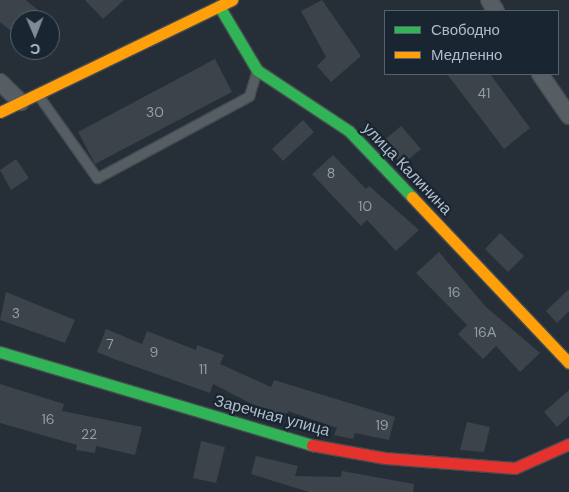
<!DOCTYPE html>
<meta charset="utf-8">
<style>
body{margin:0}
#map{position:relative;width:569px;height:492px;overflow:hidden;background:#262f37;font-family:"DM Sans",sans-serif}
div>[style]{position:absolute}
.building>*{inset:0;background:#3c434a}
.roads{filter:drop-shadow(1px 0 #454b51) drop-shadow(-1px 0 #454b51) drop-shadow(0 1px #454b51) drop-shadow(0 -1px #454b51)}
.lane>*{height:9px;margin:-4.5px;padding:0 4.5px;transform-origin:4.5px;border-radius:4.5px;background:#565e64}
.street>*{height:16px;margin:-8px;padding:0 8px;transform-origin:8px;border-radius:8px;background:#565e64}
.fast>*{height:11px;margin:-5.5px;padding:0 5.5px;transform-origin:5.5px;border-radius:5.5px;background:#30b455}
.slow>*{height:11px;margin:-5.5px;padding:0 5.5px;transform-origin:5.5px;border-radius:5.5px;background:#ff9f0a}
.jam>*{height:11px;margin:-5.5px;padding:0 5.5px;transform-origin:5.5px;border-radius:5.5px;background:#e5322d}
span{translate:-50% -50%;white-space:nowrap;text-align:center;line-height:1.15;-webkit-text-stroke:4.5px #192631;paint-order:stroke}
.number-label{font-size:14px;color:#929ea9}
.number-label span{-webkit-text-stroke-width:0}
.street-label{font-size:16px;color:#afbcc9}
.legend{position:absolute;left:384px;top:10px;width:175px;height:65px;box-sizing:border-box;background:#192631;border:1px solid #55626e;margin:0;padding:6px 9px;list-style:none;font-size:15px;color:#afbcc9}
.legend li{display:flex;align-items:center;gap:10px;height:25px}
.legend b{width:25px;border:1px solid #55626e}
.north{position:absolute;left:10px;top:10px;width:50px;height:50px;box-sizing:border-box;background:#192631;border:1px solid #55626e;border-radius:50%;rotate:179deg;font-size:14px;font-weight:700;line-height:20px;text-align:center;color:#afbcc9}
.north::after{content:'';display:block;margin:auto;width:18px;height:22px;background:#7f8b96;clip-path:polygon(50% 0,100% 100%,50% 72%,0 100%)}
</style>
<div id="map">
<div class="building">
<div style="clip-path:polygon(0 0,26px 0,50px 20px,20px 20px,20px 38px,0 22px)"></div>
<div style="clip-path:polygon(85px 0,124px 0,103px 19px)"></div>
<div style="clip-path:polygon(322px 0,361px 56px,331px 82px,317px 66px,326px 57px,301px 11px)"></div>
<div style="clip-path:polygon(215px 59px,232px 92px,95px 164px,78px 132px)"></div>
<div style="clip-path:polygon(447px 74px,490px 74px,530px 128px,504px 149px)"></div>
<div style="clip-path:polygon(303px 120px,314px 132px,283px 161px,272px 149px)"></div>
<div style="clip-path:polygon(401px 126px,421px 149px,402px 165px,382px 142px)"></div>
<div style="clip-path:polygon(333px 155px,366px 189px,369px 186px,419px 230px,396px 251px,367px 220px,361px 226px,312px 174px)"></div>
<div style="clip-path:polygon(16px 159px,29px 178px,11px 190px,0 170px)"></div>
<div style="clip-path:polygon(500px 233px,524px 256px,508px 272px,485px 249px)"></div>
<div style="clip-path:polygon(439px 252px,486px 307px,540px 353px,520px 372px,496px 346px,483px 359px,458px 334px,467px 325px,416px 273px)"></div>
<div style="clip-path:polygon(569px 289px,569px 311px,557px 323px,546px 311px)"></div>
<div style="clip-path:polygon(6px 292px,75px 320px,65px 343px,0 320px)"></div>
<div style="clip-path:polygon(106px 329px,142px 344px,147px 331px,196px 350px,197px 345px,224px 355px,220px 364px,271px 387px,274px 380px,395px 417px,389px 440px,355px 433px,353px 439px,334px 435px,337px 428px,288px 411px,286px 417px,264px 410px,213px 384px,210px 393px,114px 359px,97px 352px)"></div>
<div style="clip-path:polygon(0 384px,64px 404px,62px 411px,142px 427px,135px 455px,96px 446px,95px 453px,76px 450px,77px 445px,0 423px)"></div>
<div style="clip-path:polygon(569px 390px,569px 416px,557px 427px,544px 412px)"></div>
<div style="clip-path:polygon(467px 422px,490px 427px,484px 452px,460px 450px)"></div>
<div style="clip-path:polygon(201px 441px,225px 447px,216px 483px,193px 478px)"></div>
<div style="clip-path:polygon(256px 456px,298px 466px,295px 476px,341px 477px,342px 471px,414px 484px,413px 492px,309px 492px,251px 474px)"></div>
</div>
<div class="roads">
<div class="lane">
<div style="left:38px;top:95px;width:102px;rotate:54.6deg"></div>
<div style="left:97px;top:178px;width:173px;rotate:-28.3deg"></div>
<div style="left:249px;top:96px;width:27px;rotate:-73deg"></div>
</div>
<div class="street">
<div style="left:489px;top:0;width:13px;rotate:58deg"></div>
<div style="left:540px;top:74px;width:51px;rotate:55.4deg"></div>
<div style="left:0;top:82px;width:29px;rotate:44deg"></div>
</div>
<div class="fast">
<div style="left:219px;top:6px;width:74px;rotate:59.3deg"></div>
<div style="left:257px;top:70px;width:110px;rotate:33.5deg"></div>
<div style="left:349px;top:131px;width:91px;rotate:46.3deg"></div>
<div style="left:0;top:352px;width:326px;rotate:16.6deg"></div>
</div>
<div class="slow">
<div style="left:0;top:112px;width:258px;rotate:-25.8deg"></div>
<div style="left:412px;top:197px;width:228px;rotate:46.6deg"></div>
</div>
<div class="jam">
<div style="left:312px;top:445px;width:74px;rotate:10.1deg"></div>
<div style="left:385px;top:458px;width:130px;rotate:4.4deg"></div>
<div style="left:515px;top:468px;width:59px;rotate:-24deg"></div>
</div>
</div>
<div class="number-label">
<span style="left:484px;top:93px">41</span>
<span style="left:155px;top:112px">30</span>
<span style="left:331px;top:173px">8</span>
<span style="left:365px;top:206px">10</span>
<span style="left:454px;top:292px">16</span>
<span style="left:16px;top:313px">3</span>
<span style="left:485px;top:332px">16А</span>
<span style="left:110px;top:344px">7</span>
<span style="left:154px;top:352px">9</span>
<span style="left:203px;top:369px">11</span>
<span style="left:48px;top:419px">16</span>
<span style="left:382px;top:425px">19</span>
<span style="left:89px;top:434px">22</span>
</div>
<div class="street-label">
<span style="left:407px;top:169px;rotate:46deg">улица Калинина</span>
<span style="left:272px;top:416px;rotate:15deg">Заречная улица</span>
</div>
<ul class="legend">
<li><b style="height:6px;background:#30b455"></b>Свободно</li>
<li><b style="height:6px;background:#ff9f0a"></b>Медленно</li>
</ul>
<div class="north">С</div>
</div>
